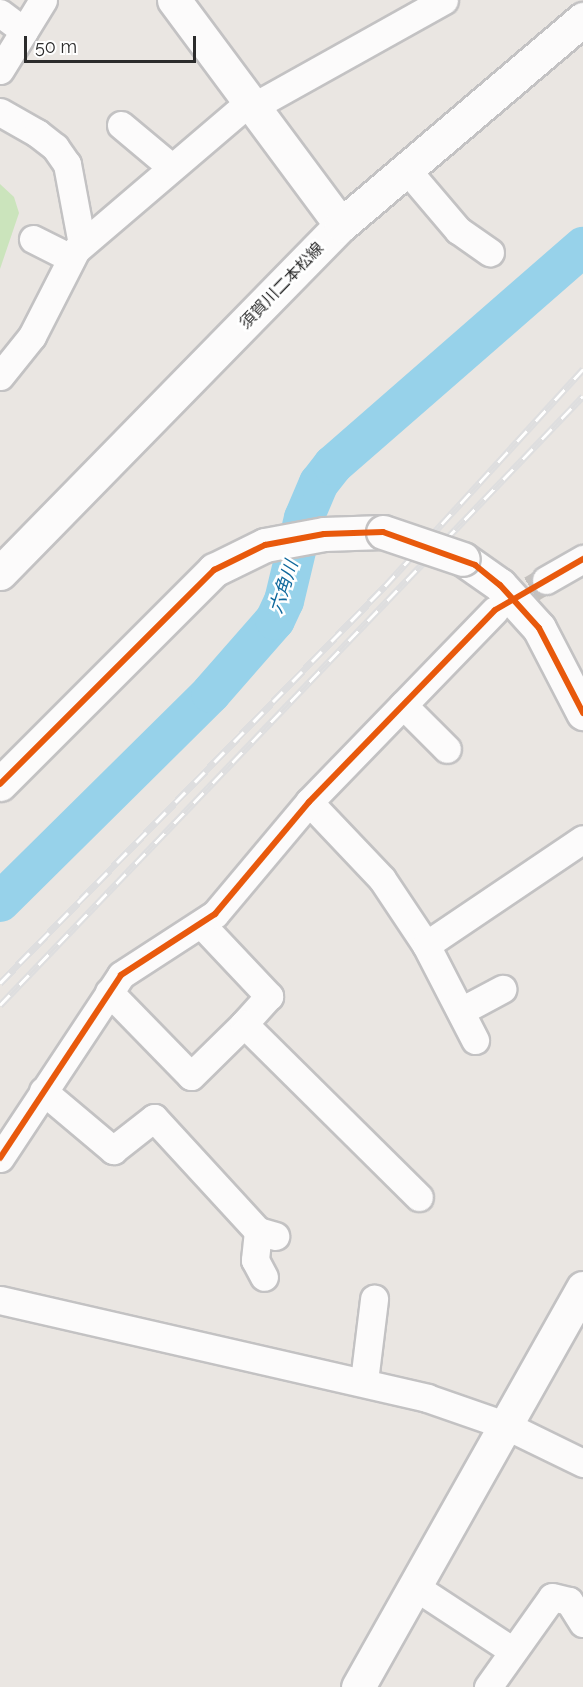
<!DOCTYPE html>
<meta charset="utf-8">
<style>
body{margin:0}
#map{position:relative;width:583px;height:1687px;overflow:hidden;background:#eae6e2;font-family:Raleway,"Noto Sans JP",sans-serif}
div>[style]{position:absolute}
.green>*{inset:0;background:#cbe4bc}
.river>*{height:40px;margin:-20px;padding:0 20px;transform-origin:20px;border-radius:20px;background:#97d2ea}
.minor-tunnel>*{height:27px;margin-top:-13.5px;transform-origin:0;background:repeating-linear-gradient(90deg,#c4c1be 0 27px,transparent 0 41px)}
.roads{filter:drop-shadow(2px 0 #c3c2c3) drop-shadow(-2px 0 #c3c2c3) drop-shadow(0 2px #c3c2c3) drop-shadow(0 -2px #c3c2c3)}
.minor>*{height:27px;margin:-13.5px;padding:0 13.5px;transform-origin:13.5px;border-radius:13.5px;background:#fcfbfb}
.tertiary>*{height:33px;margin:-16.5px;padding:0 16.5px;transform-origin:16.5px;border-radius:16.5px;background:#fcfbfb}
.secondary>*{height:33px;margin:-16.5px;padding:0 16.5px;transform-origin:16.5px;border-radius:16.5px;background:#fcfbfb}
.rail>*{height:7px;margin-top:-3.5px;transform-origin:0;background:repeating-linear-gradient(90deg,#fff 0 14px,#dededf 0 28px);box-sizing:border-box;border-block:2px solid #dededf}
.bridges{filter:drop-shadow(2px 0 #c3c2c3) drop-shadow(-2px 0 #c3c2c3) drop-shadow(0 2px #c3c2c3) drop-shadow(0 -2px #c3c2c3)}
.tertiary-bridge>*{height:33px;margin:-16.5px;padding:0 16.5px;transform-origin:16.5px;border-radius:16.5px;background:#fcfbfb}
.cycleway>*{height:6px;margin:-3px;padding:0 3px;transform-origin:3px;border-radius:3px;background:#e8590c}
span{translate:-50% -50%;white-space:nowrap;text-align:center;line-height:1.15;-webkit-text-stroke:5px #fff;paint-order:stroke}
.street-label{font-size:16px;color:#2c2c2c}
.water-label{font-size:18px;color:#10689c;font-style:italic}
.scale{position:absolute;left:24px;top:36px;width:172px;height:27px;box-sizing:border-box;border:3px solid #2c2c2c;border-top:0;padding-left:8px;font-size:18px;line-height:21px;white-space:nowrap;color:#2c2c2c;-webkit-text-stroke:4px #fff;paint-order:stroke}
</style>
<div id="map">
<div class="green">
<div style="clip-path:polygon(0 184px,14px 197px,19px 213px,0 269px)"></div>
</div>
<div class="river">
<div style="left:0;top:902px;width:297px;rotate:-44.7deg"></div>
<div style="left:211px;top:693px;width:97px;rotate:-48.8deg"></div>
<div style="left:275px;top:620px;width:21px;rotate:-65deg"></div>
<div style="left:284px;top:601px;width:85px;rotate:-76.5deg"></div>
<div style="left:304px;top:518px;width:38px;rotate:-67deg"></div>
<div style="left:319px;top:483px;width:23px;rotate:-52deg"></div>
<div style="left:333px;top:465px;width:332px;rotate:-41.1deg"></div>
</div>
<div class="minor-tunnel">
<div style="left:496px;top:610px;width:58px;rotate:-31deg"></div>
</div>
<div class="roads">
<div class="minor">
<div style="left:0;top:13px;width:30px;rotate:37deg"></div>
<div style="left:0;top:70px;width:82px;rotate:-58.4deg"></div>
<div style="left:251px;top:108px;width:221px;rotate:-29.2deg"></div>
<div style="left:0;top:112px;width:43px;rotate:29.6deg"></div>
<div style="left:37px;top:133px;width:23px;rotate:38deg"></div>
<div style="left:55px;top:147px;width:21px;rotate:55deg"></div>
<div style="left:67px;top:164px;width:81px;rotate:79.4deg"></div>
<div style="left:121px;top:125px;width:64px;rotate:39.9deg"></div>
<div style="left:407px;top:170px;width:79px;rotate:49.6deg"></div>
<div style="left:458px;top:230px;width:39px;rotate:35deg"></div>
<div style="left:33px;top:239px;width:42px;rotate:26.6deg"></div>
<div style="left:0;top:376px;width:51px;rotate:-51.3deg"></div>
<div style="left:32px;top:336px;width:97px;rotate:-62.9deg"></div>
<div style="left:76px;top:250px;width:226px;rotate:-40.5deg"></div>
<div style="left:546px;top:580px;width:43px;rotate:-29.6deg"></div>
<div style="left:403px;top:705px;width:62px;rotate:45deg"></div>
<div style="left:309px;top:802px;width:106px;rotate:46.5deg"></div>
<div style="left:382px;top:879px;width:79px;rotate:56.3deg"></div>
<div style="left:426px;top:945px;width:107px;rotate:62.7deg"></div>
<div style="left:202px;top:925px;width:98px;rotate:46.7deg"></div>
<div style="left:269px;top:996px;width:38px;rotate:132deg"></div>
<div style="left:426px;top:945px;width:189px;rotate:-34deg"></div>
<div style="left:109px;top:992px;width:117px;rotate:45.7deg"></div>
<div style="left:191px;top:1076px;width:74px;rotate:-44.5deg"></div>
<div style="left:244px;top:1024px;width:246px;rotate:44.7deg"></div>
<div style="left:461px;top:1011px;width:47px;rotate:-28.2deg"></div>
<div style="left:43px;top:1091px;width:92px;rotate:40.1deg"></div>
<div style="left:113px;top:1150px;width:52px;rotate:-38deg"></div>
<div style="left:154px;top:1118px;width:154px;rotate:47.4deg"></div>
<div style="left:258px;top:1231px;width:18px;rotate:16deg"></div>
<div style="left:0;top:1158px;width:219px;rotate:-56.5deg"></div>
<div style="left:121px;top:975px;width:112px;rotate:-33deg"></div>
<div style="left:215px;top:914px;width:146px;rotate:-50deg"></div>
<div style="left:309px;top:802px;width:267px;rotate:-45.9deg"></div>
<div style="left:258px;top:1231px;width:29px;rotate:96deg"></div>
<div style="left:255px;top:1260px;width:19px;rotate:62deg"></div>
<div style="left:0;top:1300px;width:438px;rotate:12.9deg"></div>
<div style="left:427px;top:1398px;width:83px;rotate:19.1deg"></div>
<div style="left:505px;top:1425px;width:87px;rotate:26deg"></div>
<div style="left:364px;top:1381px;width:83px;rotate:-83deg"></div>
<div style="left:414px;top:1586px;width:118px;rotate:33.3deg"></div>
<div style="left:488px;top:1687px;width:110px;rotate:-54.6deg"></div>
<div style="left:552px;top:1597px;width:17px;rotate:13deg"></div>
<div style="left:569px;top:1601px;width:26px;rotate:58deg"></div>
</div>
<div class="tertiary">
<div style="left:174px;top:0;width:280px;rotate:53.4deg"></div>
<div style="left:463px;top:559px;width:45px;rotate:35.1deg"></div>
<div style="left:500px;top:585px;width:58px;rotate:47.8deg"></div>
<div style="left:539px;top:628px;width:96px;rotate:62.6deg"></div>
<div style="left:0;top:784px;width:303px;rotate:-45deg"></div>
<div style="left:214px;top:570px;width:57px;rotate:-26.1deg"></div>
<div style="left:265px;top:545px;width:60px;rotate:-10.6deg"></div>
<div style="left:324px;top:534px;width:59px;rotate:-1.9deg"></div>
<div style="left:358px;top:1687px;width:458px;rotate:-60.6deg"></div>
</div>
<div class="secondary">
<div style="left:0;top:573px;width:487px;rotate:-45.6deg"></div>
<div style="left:341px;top:225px;width:318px;rotate:-40.4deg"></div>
</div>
</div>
<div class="rail">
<div style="left:0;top:983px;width:553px;rotate:-45.88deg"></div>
<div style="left:385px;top:586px;width:294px;rotate:-47.6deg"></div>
<div style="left:0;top:1005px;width:843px;rotate:-46.25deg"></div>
</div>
<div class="bridges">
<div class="tertiary-bridge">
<div style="left:383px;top:532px;width:84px;rotate:18.6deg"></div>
</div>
</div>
<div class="cycleway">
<div style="left:0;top:784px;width:303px;rotate:-45deg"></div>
<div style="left:214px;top:570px;width:57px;rotate:-26.1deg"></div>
<div style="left:265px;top:545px;width:60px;rotate:-10.6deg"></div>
<div style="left:324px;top:534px;width:59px;rotate:-1.9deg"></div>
<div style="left:383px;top:532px;width:98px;rotate:19.7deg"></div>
<div style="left:475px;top:565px;width:32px;rotate:39deg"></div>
<div style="left:500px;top:585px;width:58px;rotate:47.8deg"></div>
<div style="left:539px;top:628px;width:96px;rotate:62.6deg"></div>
<div style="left:0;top:1158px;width:219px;rotate:-56.5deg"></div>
<div style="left:121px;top:975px;width:112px;rotate:-33deg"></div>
<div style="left:215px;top:914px;width:146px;rotate:-50deg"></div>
<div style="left:309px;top:802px;width:267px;rotate:-45.9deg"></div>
<div style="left:495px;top:610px;width:102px;rotate:-30.1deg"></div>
</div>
<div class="street-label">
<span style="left:282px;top:286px;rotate:-46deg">須賀川二本松線</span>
</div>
<div class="water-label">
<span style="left:284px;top:587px;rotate:-72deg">六角川</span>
</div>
<div class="scale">50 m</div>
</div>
